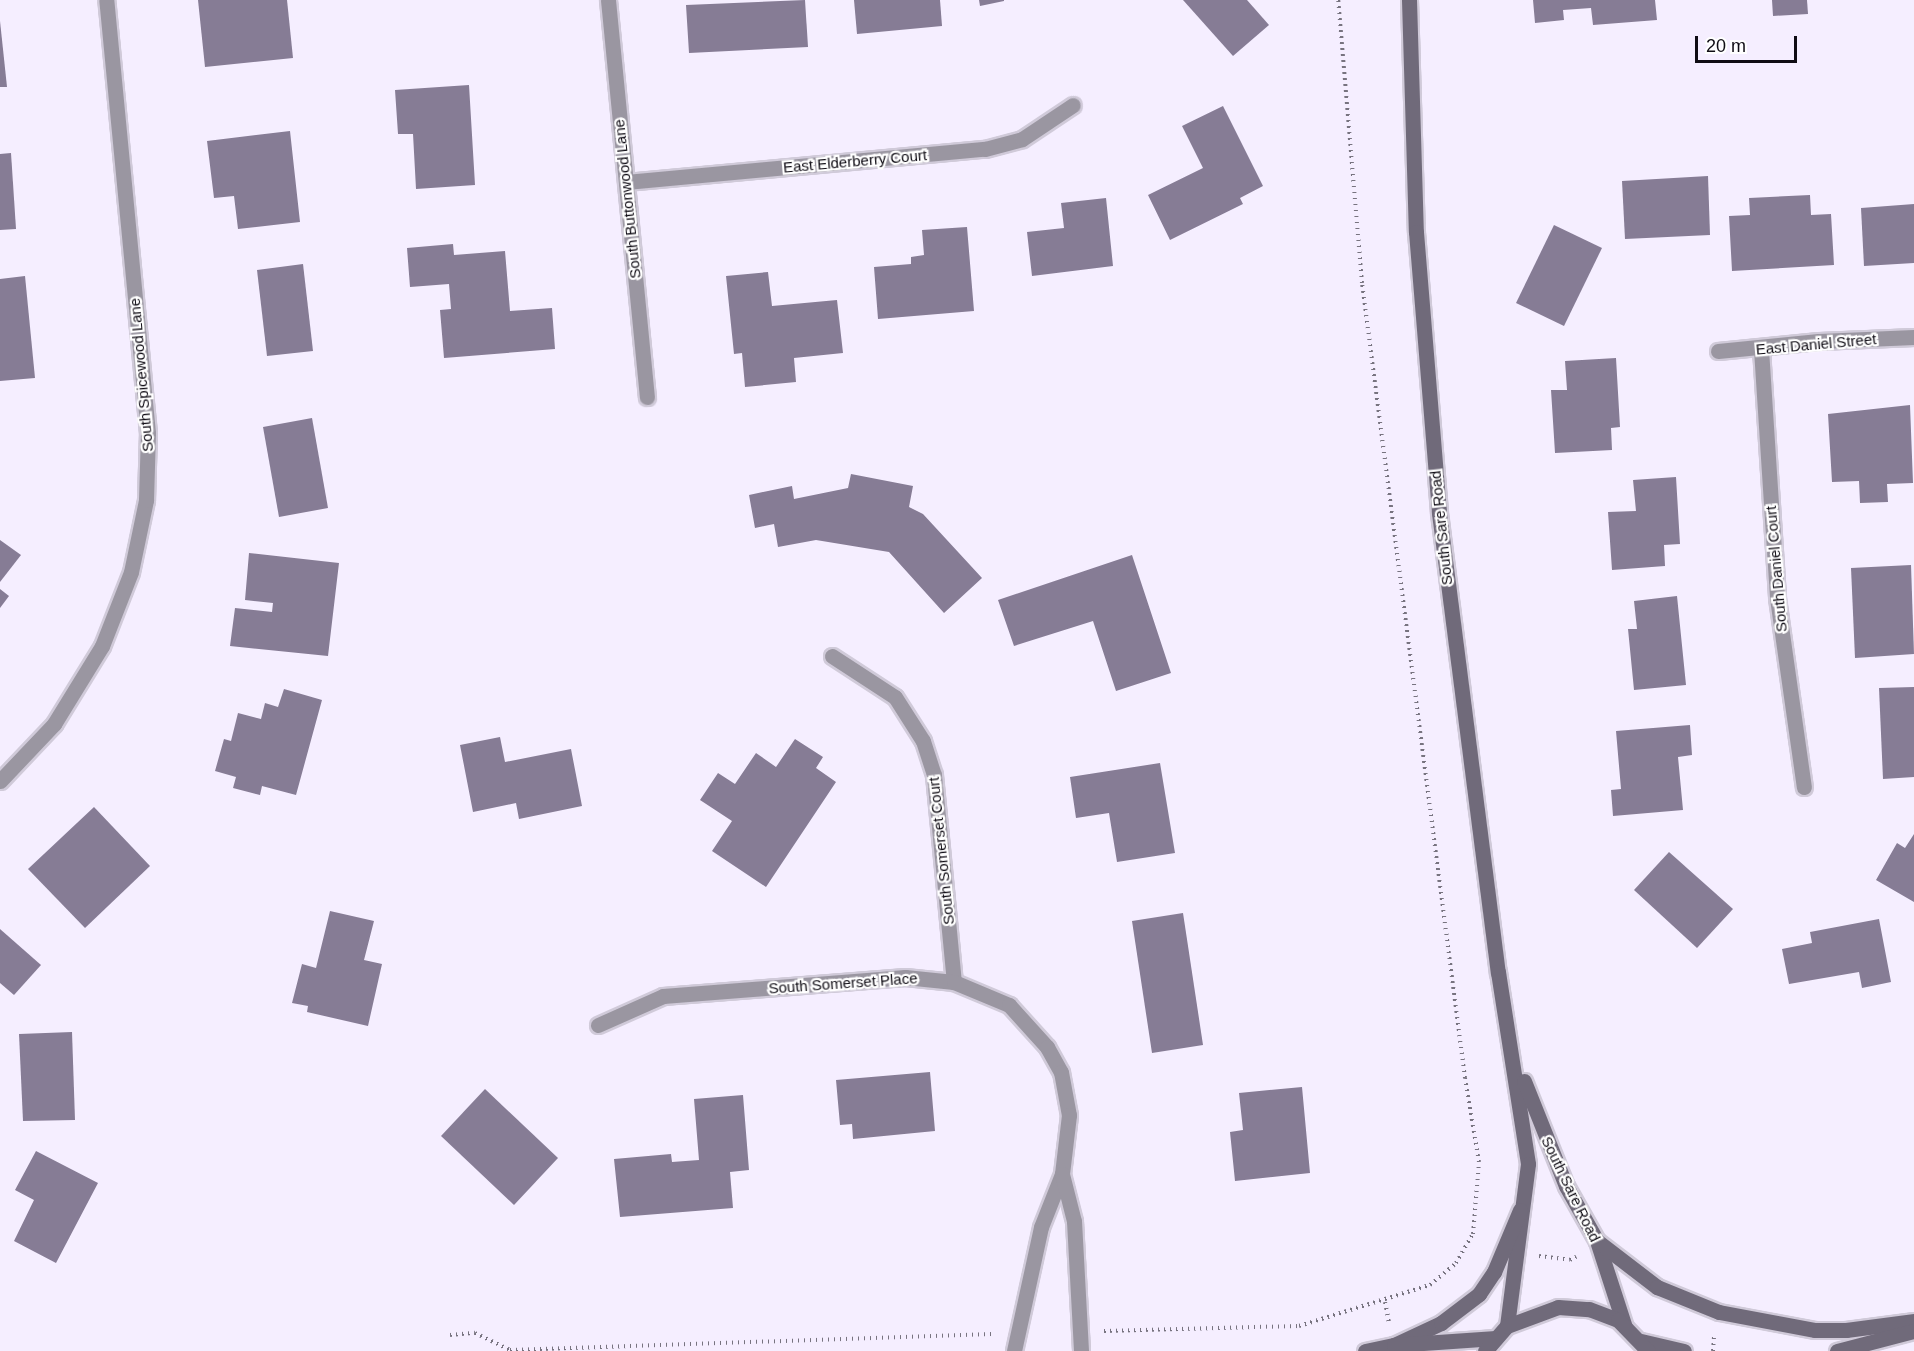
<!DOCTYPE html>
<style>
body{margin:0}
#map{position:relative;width:1914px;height:1351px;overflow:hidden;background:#f5eeff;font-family:Helvetica,sans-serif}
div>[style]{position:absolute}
.building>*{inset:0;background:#867c95}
.path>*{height:4px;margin-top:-2px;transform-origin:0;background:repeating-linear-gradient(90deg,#77737f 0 1.5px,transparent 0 6px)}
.roads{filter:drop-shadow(2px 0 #d0cad9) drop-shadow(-2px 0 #d0cad9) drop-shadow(0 2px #d0cad9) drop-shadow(0 -2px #d0cad9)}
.minor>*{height:15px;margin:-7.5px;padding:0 7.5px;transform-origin:7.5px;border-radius:7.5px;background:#9a96a1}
.secondary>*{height:15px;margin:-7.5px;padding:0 7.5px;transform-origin:7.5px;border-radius:7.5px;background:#706a7a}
span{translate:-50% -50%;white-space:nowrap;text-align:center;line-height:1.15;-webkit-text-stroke:4.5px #fff;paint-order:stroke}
.street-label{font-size:15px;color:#0f0c14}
.scale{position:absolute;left:1695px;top:36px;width:102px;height:27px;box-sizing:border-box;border:3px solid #0f0c14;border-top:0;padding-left:8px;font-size:18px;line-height:21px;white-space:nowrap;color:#0f0c14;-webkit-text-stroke:4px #fff;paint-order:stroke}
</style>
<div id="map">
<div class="building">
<div style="clip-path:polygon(198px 0,287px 0,293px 58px,205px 67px)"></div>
<div style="clip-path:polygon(805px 0,808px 47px,689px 53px,686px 5px)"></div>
<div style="clip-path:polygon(854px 0,940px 0,942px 26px,857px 34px)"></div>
<div style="clip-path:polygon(979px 0,1004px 0,1004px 1px,980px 6px)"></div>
<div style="clip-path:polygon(1183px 0,1247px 0,1269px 25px,1233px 56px)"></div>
<div style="clip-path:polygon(1533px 0,1655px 0,1657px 20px,1593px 25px,1591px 8px,1563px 10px,1564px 20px,1535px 23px)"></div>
<div style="clip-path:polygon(1772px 0,1807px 0,1808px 14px,1773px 16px)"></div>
<div style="clip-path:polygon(0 21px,7px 87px,0 87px)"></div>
<div style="clip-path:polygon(469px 85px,475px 185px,416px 189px,413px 134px,398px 134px,395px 90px)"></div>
<div style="clip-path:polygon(1223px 106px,1263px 186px,1240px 198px,1243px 204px,1170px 240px,1148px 195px,1203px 168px,1182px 126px)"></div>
<div style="clip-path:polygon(290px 131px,300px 222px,238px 229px,234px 196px,214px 198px,207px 141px)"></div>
<div style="clip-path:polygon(11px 153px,16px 229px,0 230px,0 154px)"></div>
<div style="clip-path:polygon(1708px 176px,1710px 235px,1625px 239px,1622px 181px)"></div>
<div style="clip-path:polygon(1810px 195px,1811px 215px,1831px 214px,1834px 265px,1732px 271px,1729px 216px,1750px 215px,1749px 198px)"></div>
<div style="clip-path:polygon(1106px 198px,1113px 266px,1032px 276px,1027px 232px,1064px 228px,1061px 203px)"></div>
<div style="clip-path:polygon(1914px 204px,1914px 263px,1864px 266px,1861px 208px)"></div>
<div style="clip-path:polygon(1554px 225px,1602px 248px,1564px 326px,1516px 303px)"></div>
<div style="clip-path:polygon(967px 227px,974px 311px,878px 319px,874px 267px,911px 264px,911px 257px,924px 255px,922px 230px)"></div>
<div style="clip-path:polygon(453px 244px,454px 255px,505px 251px,510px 311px,552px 308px,555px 349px,444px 358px,440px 310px,451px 309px,449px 284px,410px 287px,407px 248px)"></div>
<div style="clip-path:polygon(303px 264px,313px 351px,267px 356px,257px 270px)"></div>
<div style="clip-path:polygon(768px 272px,772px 306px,837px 300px,843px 353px,794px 358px,796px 382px,745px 387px,742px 353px,734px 354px,726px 276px)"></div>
<div style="clip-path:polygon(25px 276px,35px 378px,0 381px,0 279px)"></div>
<div style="clip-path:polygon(1616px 358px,1620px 427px,1611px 428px,1612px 450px,1555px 453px,1551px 390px,1567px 390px,1565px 361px)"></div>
<div style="clip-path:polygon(1910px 405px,1913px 483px,1887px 484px,1888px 502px,1860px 503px,1859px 481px,1832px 482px,1828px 414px)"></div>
<div style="clip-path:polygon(312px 418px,328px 508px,279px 517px,263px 427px)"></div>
<div style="clip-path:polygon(851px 474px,913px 486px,909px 507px,923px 514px,982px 578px,944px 613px,889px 552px,816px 540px,778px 547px,774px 524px,755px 528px,749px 495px,792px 486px,794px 499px,848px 488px)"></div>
<div style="clip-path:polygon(1676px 477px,1680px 544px,1664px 545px,1665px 566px,1612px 570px,1608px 512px,1636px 511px,1633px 480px)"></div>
<div style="clip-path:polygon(0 540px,21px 555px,0 582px)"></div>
<div style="clip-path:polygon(249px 553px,339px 563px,328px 656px,230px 646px,235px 608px,272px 612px,273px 603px,245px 600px)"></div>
<div style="clip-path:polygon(1132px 555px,1171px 673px,1116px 691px,1093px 621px,1014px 646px,998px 600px)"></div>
<div style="clip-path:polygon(1911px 565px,1914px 654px,1855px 658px,1851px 568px)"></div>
<div style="clip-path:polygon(0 589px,9px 596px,0 608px)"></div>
<div style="clip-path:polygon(1677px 596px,1686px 685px,1634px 690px,1628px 629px,1637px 629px,1634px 601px)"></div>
<div style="clip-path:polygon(1914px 687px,1914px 777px,1883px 779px,1879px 688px)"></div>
<div style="clip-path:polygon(284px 689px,322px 700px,296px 795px,262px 786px,260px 795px,233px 788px,236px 777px,215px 771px,224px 739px,231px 741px,238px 713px,261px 719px,265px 703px,278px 707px)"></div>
<div style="clip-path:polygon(1690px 725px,1692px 755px,1678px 757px,1683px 810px,1613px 816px,1611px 790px,1621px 789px,1616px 731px)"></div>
<div style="clip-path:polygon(500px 737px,505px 762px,571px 749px,582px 806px,519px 819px,516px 803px,473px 812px,460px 745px)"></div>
<div style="clip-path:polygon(795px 739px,823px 757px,816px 768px,836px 782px,766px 887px,712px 851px,732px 821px,700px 800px,718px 773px,735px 784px,756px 753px,776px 767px)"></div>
<div style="clip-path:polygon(1160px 763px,1175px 853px,1117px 862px,1109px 813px,1076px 818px,1070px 777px)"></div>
<div style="clip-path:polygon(94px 807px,150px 866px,85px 928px,28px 869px)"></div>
<div style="clip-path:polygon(1914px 834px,1914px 902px,1876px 880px,1897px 843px,1905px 848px)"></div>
<div style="clip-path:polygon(1669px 852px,1733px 909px,1697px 948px,1634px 890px)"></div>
<div style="clip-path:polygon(330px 911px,374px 921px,364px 960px,382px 964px,368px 1026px,307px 1012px,308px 1006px,292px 1003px,302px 964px,316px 968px)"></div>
<div style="clip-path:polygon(1183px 913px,1203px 1045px,1152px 1053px,1132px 921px)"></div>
<div style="clip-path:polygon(1879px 919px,1891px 982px,1862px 988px,1859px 972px,1789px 984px,1782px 949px,1812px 943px,1810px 932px)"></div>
<div style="clip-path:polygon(0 929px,41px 965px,14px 995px,0 983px)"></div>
<div style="clip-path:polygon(72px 1032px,75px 1120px,23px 1121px,19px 1034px)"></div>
<div style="clip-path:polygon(930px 1072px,935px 1131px,853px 1139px,852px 1124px,840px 1125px,836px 1080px)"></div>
<div style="clip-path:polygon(1302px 1087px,1310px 1173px,1235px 1181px,1230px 1132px,1243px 1130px,1239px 1093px)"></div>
<div style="clip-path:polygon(485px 1089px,558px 1158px,514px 1205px,441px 1136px)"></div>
<div style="clip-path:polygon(743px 1095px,749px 1170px,730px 1172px,733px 1208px,620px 1217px,614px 1159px,671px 1154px,672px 1162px,699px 1160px,694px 1099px)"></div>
<div style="clip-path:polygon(36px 1151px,98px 1183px,56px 1263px,14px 1241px,34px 1200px,15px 1190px)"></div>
</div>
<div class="path">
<div style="left:1539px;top:1256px;width:31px;rotate:7deg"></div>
<div style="left:1570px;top:1260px;width:7px;rotate:-27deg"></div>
<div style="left:1385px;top:1302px;width:20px;rotate:79deg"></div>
<div style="left:1104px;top:1331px;width:195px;rotate:-1.5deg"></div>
<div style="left:1299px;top:1326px;width:137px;rotate:-17.4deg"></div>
<div style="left:1430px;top:1285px;width:34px;rotate:-40deg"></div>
<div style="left:1456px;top:1263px;width:34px;rotate:-60deg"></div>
<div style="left:1473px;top:1234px;width:72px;rotate:-85.2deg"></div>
<div style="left:1479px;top:1162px;width:85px;rotate:-99.5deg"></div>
<div style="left:1465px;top:1078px;width:802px;rotate:-97.38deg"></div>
<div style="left:1362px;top:283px;width:284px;rotate:-94.8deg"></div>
<div style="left:450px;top:1335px;width:25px;rotate:-5deg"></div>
<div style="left:475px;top:1333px;width:39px;rotate:26deg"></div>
<div style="left:510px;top:1350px;width:482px;rotate:-1.9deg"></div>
<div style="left:1713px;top:1351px;width:14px;rotate:-86deg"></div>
</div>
<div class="roads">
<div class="minor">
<div style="left:608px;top:0;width:399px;rotate:84.4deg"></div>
<div style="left:626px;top:182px;width:361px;rotate:-5.3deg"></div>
<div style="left:985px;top:149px;width:38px;rotate:-15deg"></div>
<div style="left:1022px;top:139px;width:61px;rotate:-33.7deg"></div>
<div style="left:1761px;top:349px;width:250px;rotate:86.3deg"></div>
<div style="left:1777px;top:598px;width:191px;rotate:81.9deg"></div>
<div style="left:1718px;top:351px;width:101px;rotate:-5.7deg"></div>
<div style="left:1819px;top:341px;width:95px;rotate:-2.4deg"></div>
<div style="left:832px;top:656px;width:75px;rotate:33.1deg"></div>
<div style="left:895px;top:697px;width:52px;rotate:57.5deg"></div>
<div style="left:923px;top:741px;width:36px;rotate:72deg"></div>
<div style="left:934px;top:775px;width:208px;rotate:84.5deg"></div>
<div style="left:0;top:781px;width:79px;rotate:-46.5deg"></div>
<div style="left:54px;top:724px;width:92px;rotate:-58.4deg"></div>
<div style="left:102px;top:646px;width:79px;rotate:-68.6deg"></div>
<div style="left:131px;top:572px;width:74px;rotate:-78.2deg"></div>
<div style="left:146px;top:500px;width:67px;rotate:-88.3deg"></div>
<div style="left:148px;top:433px;width:435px;rotate:-95.5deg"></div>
<div style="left:598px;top:1025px;width:71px;rotate:-24deg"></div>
<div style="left:663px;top:996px;width:243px;rotate:-4.5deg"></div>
<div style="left:905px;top:977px;width:49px;rotate:5.8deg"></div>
<div style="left:954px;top:982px;width:60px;rotate:22.7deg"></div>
<div style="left:1009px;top:1005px;width:57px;rotate:47.9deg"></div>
<div style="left:1047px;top:1047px;width:29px;rotate:61deg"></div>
<div style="left:1061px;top:1072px;width:44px;rotate:79.5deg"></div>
<div style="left:1069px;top:1115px;width:59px;rotate:96.8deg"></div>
<div style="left:1062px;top:1174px;width:57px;rotate:111.6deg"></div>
<div style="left:1041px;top:1227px;width:127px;rotate:102.3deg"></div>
<div style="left:1062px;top:1174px;width:49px;rotate:75.7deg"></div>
<div style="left:1074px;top:1221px;width:130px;rotate:86.9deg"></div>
</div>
<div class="secondary">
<div style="left:1409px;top:0;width:232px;rotate:88.3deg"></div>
<div style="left:1416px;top:232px;width:282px;rotate:85.3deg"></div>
<div style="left:1439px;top:513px;width:463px;rotate:82.7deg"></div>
<div style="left:1498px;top:972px;width:194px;rotate:81.1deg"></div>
<div style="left:1528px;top:1164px;width:163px;rotate:97.4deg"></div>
<div style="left:1524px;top:1081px;width:113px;rotate:68.2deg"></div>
<div style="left:1566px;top:1186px;width:63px;rotate:60.6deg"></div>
<div style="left:1597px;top:1241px;width:90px;rotate:72deg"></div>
<div style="left:1597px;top:1241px;width:76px;rotate:37.5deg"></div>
<div style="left:1657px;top:1287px;width:67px;rotate:22deg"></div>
<div style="left:1719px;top:1312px;width:98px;rotate:10.6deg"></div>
<div style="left:1815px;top:1330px;width:31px"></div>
<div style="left:1846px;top:1330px;width:69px;rotate:-7.5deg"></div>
<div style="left:1641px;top:1341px;width:44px;rotate:13.1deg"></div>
<div style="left:1394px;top:1345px;width:52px;rotate:-25.1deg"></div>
<div style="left:1441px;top:1323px;width:48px;rotate:-37.3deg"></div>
<div style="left:1479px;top:1294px;width:27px;rotate:-56deg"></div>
<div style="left:1494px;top:1272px;width:67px;rotate:-67.2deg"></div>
<div style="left:1365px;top:1351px;width:30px;rotate:-12deg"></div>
<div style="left:1394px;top:1345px;width:102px;rotate:-3.9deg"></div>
<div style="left:1485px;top:1351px;width:33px;rotate:-49deg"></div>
<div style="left:1507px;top:1326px;width:54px;rotate:-20.4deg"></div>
<div style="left:1558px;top:1307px;width:31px;rotate:4deg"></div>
<div style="left:1589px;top:1309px;width:31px;rotate:21deg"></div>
<div style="left:1618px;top:1320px;width:43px;rotate:45.9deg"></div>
<div style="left:1837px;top:1351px;width:80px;rotate:-14.6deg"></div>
</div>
</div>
<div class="street-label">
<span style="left:855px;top:161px;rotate:-5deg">East Elderberry Court</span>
<span style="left:627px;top:199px;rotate:-96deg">South Buttonwood Lane</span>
<span style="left:1816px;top:344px;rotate:-5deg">East Daniel Street</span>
<span style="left:141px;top:375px;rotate:-95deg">South Spicewood Lane</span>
<span style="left:1441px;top:528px;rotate:-96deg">South Sare Road</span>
<span style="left:1776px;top:569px;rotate:-95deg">South Daniel Court</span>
<span style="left:941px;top:851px;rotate:-96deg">South Somerset Court</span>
<span style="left:843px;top:983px;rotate:-4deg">South Somerset Place</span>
<span style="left:1571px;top:1189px;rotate:64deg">South Sare Road</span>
</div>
<div class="scale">20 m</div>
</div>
